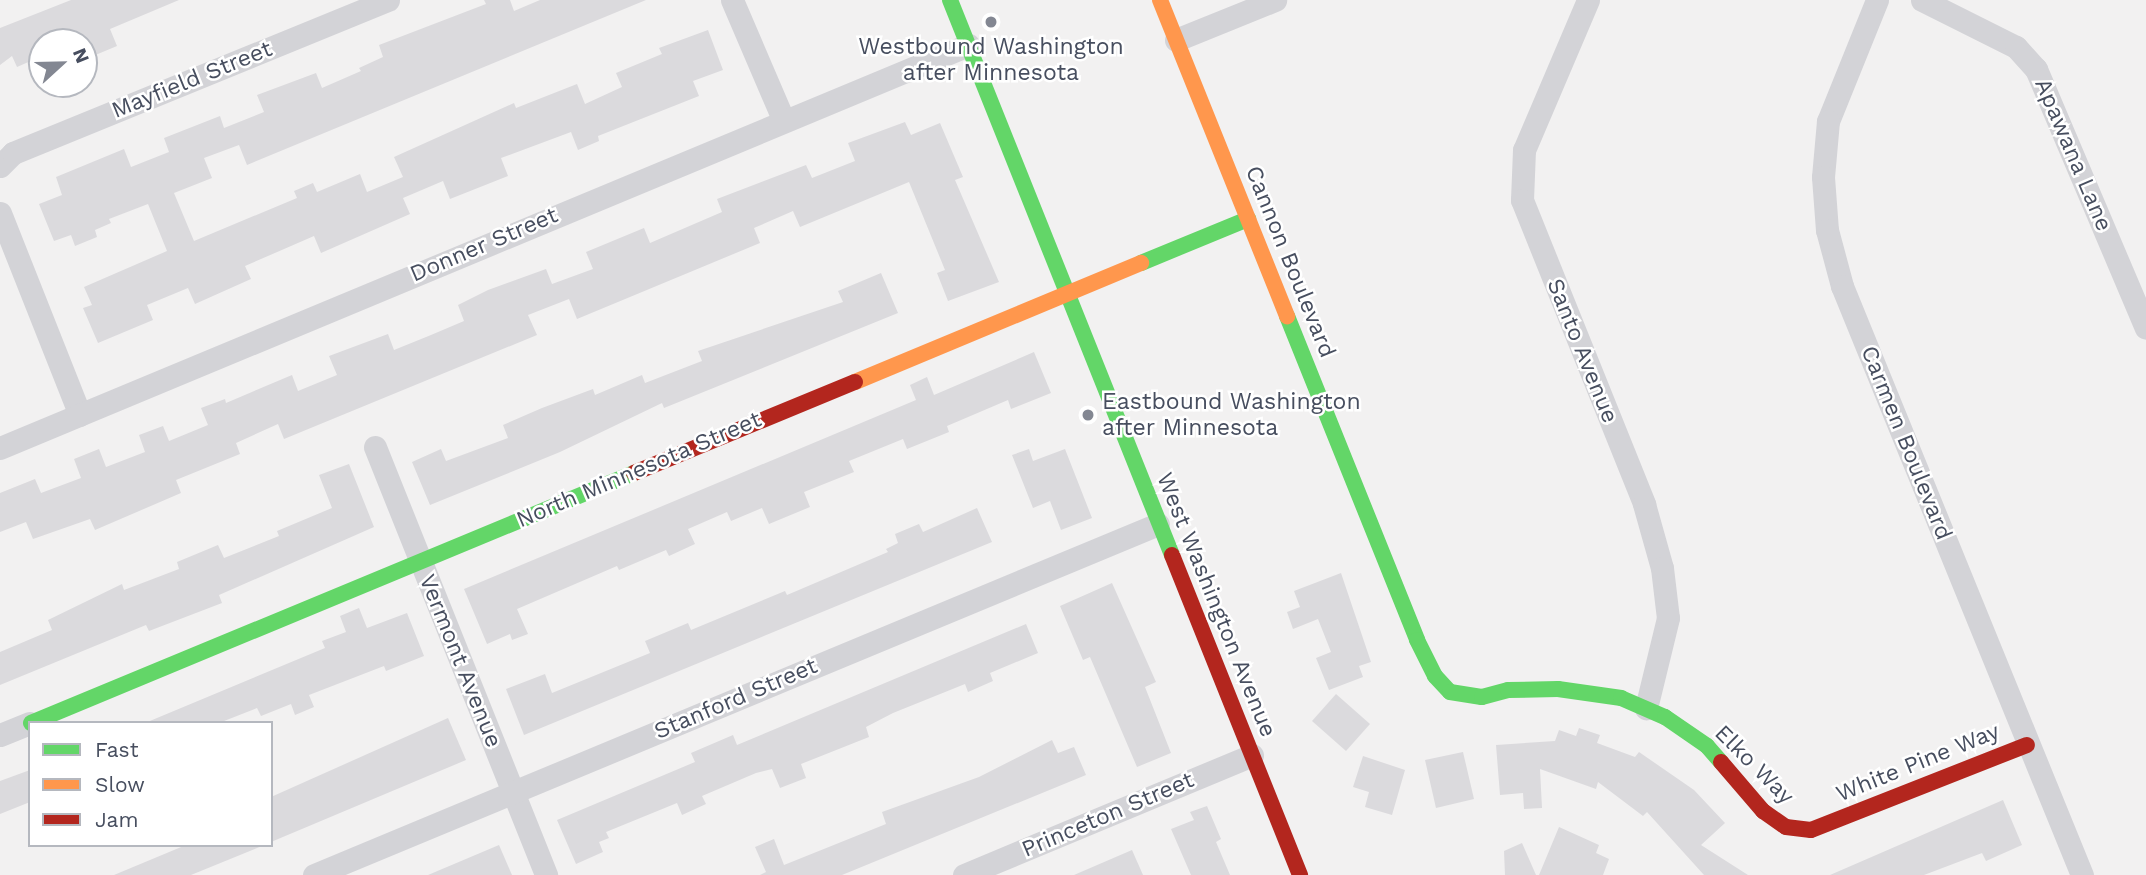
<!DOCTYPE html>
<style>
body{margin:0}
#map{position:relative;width:2146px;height:875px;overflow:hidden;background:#f2f1f1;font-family:"Work Sans",sans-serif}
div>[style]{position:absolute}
.building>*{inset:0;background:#dbdadd}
.street>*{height:23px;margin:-11.5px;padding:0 11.5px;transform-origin:11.5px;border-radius:11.5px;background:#d3d3d7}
.fast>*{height:16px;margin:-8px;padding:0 8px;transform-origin:8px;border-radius:8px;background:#63d668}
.slow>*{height:16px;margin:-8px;padding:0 8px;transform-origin:8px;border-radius:8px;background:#ff974d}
.jam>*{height:16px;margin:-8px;padding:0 8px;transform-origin:8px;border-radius:8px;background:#b3261e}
.dots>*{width:19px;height:19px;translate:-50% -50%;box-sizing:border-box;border:4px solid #fff;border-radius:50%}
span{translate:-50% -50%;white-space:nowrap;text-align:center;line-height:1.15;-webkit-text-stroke:5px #fff;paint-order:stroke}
.poi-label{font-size:23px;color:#474e5f}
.left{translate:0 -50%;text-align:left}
.street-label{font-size:23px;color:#474e5f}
.legend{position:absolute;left:28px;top:721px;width:245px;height:126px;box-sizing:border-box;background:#fff;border:2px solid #b5b8bf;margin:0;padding:9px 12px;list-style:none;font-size:21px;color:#474e5f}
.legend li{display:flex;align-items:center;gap:14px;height:35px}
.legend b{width:35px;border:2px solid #b5b8bf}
.north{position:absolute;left:28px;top:28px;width:70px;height:70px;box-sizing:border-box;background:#fff;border:2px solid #b5b8bf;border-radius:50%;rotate:68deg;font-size:19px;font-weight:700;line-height:28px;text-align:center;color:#474e5f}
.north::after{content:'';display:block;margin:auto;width:24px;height:32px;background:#838792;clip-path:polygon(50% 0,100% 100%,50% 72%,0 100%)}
</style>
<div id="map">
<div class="building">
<div style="clip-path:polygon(71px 0,179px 0,110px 29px,117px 46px,93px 56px,87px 42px,42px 42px,42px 56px,17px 67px,12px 56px,0 65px,0 28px)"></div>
<div style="clip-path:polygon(484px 0,510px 0,514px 11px,540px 0,646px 0,247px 165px,239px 145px,204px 158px,212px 178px,174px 193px,194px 241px,297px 198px,294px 191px,313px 183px,317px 192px,360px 174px,367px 192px,403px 177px,394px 157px,514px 103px,516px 108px,577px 84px,585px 104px,622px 87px,616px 73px,662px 54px,659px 48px,708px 30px,723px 70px,693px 81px,699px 96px,598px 136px,599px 141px,578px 150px,571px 132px,501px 158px,508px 176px,450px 199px,443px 181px,403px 198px,410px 214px,321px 253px,314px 236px,245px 266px,251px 279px,195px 304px,188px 288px,147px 305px,153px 320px,98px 343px,83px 308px,92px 305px,84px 287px,167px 251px,148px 204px,109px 219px,111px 223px,95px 230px,97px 237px,75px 246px,71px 235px,54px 241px,39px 204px,62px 195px,56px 177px,124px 149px,131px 167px,169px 152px,164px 138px,220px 116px,224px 128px,264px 112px,257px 95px,316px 73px,322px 88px,361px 71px,359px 68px,383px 57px,379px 45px,486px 4px)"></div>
<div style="clip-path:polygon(905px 122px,911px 135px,940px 123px,963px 177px,955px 180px,999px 282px,948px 301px,937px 273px,945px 270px,909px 182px,800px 227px,793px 211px,754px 228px,760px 243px,577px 319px,569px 299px,528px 315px,537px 335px,284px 439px,278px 424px,236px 443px,240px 454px,176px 480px,181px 493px,95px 530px,90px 519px,33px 539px,26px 522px,0 532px,0 493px,35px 479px,41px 493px,81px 478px,74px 459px,99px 449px,106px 467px,145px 452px,139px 435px,163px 426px,169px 441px,208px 425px,201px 408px,225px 399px,226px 403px,292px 375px,298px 391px,337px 375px,329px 356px,388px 334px,394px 350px,431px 335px,464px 321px,458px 305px,488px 290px,546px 269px,552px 284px,593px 269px,586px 252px,644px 228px,650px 243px,722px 212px,717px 199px,806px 165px,812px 178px,855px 161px,848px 143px)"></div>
<div style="clip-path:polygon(881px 273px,898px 313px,664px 408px,662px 403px,560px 452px,430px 505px,412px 462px,441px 449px,446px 461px,508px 438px,503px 425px,542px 408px,593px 389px,595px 395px,642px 375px,645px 383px,702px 361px,698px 351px,843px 302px,838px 291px)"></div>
<div style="clip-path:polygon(1034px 352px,1051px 393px,1011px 409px,1008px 400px,947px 426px,949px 432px,907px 449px,903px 439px,849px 461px,854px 472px,804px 492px,810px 507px,769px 524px,762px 508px,731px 521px,727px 512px,688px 529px,695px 544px,669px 556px,666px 550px,619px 570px,617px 566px,517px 609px,528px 634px,512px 640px,510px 634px,487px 644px,464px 589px,916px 400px,910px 385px,927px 377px,934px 395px)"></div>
<div style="clip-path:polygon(1029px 449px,1033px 461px,1065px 449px,1092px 518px,1061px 530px,1050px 501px,1033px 508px,1012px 455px)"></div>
<div style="clip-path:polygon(349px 464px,374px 527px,219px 595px,222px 603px,149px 631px,146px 625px,0 685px,0 652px,52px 630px,48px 620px,122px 584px,124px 590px,179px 569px,177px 562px,218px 545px,224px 558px,279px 536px,277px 531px,332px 508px,319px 475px)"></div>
<div style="clip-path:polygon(977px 508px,992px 542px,524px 735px,506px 689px,545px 674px,552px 693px,650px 653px,645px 641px,688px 623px,691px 630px,785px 591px,787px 595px,888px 552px,886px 549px,898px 543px,895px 534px,919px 524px,923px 532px)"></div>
<div style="clip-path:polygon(1341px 573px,1371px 662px,1359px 666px,1363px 677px,1329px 690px,1316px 658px,1331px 652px,1318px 619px,1293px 629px,1287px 612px,1300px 607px,1294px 591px)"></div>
<div style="clip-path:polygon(1112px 583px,1156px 682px,1145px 687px,1171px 753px,1137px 767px,1090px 657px,1083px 660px,1060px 606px)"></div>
<div style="clip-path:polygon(359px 608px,367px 628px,407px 613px,424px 656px,386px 671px,384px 666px,309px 695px,314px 707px,295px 715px,291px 704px,261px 716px,257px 708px,219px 723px,145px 723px,325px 648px,322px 641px,346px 632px,340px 616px)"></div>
<div style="clip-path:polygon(1026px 624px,1038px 653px,990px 673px,993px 681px,968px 692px,965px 684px,893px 713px,866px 727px,869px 737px,801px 764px,806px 778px,780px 788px,772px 769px,756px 773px,702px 796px,706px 804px,682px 815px,677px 803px,606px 832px,609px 838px,599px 842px,603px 852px,576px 864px,557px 820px,695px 762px,691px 753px,733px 735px,737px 745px)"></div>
<div style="clip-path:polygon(1336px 694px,1370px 724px,1346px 751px,1312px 721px)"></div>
<div style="clip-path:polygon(448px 718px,466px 760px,271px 842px,271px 797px)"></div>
<div style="clip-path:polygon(1579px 728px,1600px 735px,1597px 743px,1635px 757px,1639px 752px,1694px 790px,1725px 823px,1701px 845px,1748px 875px,1704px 875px,1647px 812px,1643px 816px,1598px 782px,1596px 789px,1540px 769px,1542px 808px,1524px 809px,1523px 793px,1500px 795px,1496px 745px,1555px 741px,1559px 730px,1576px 736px)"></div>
<div style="clip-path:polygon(1052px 740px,1058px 753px,1074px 747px,1086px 775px,842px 875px,760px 875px,766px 872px,755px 847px,774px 839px,784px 865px,886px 824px,882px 812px,979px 777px)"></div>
<div style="clip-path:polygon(1463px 752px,1474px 799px,1436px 808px,1425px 760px)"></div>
<div style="clip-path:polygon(1363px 756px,1405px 770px,1392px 815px,1365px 807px,1369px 792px,1353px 787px)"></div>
<div style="clip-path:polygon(30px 770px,30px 802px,0 814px,0 781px)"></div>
<div style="clip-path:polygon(2003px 800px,2022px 845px,1986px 861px,1982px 853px,1924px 875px,1830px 875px)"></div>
<div style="clip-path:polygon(1207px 806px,1221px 839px,1216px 842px,1230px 875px,1191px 875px,1171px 829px,1194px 820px,1190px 812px)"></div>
<div style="clip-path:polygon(1559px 827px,1599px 845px,1596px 853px,1609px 859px,1603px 875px,1539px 875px)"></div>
<div style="clip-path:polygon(1522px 843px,1536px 875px,1505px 875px,1504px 851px)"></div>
<div style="clip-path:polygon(186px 845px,262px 846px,191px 875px,114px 875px)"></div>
<div style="clip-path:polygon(499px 845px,512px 875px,428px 875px)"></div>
<div style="clip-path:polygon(1132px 850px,1143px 875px,1074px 875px)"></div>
</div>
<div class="street">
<div style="left:732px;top:0;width:129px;rotate:66.8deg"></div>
<div style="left:1588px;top:0;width:163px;rotate:113.1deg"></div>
<div style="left:1524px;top:150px;width:50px;rotate:92.3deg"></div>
<div style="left:1522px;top:200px;width:328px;rotate:68.1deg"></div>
<div style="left:1644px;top:504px;width:66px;rotate:74.3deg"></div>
<div style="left:1662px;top:568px;width:50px;rotate:83.2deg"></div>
<div style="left:1668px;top:618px;width:93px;rotate:103.7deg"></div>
<div style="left:1877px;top:0;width:131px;rotate:112deg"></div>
<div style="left:1828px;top:121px;width:56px;rotate:95.1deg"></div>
<div style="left:1823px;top:177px;width:53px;rotate:85.7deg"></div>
<div style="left:1827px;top:230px;width:58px;rotate:75deg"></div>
<div style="left:1842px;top:286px;width:636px;rotate:67.83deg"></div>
<div style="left:1922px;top:0;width:105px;rotate:26.6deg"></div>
<div style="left:2016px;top:47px;width:30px;rotate:48deg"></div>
<div style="left:2036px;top:69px;width:281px;rotate:67deg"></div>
<div style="left:1176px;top:40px;width:107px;rotate:-22deg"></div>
<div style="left:0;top:166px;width:18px;rotate:-45deg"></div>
<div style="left:13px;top:153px;width:405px;rotate:-22.2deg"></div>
<div style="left:0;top:213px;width:217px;rotate:68.4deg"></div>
<div style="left:375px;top:447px;width:461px;rotate:68.2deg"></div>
<div style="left:0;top:448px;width:1049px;rotate:-22.6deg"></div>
<div style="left:0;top:735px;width:32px;rotate:-22deg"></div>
<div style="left:314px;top:875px;width:914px;rotate:-22.58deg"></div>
<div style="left:964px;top:875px;width:312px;rotate:-22.6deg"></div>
</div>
<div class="fast">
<div style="left:950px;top:0;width:598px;rotate:68.2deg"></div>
<div style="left:1141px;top:263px;width:116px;rotate:-22.4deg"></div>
<div style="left:1287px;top:316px;width:349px;rotate:68.1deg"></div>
<div style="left:1417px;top:640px;width:40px;rotate:63.4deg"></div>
<div style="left:1435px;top:676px;width:22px;rotate:47deg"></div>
<div style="left:1450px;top:692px;width:32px;rotate:9deg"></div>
<div style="left:1482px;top:697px;width:27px;rotate:-15deg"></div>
<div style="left:1508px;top:690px;width:50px;rotate:-1.1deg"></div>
<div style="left:1558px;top:689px;width:64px;rotate:8.1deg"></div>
<div style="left:1621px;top:698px;width:48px;rotate:23.4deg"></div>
<div style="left:1665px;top:717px;width:51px;rotate:34.6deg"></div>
<div style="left:1707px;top:746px;width:21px;rotate:49deg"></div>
<div style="left:31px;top:723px;width:653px;rotate:-22.52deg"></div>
</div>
<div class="slow">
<div style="left:1160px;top:0;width:341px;rotate:68.1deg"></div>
<div style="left:855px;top:382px;width:310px;rotate:-22.6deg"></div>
</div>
<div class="jam">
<div style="left:634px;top:473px;width:239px;rotate:-22.4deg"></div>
<div style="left:1172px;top:555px;width:345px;rotate:68.2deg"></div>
<div style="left:1721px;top:762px;width:65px;rotate:49.4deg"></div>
<div style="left:1763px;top:811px;width:28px;rotate:35deg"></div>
<div style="left:1786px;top:827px;width:25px;rotate:7deg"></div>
<div style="left:1811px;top:830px;width:232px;rotate:-21.5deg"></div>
</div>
<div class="dots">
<div style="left:991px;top:22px;background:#838792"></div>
<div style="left:1088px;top:415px;background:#838792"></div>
</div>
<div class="poi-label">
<span style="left:991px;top:60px">Westbound Washington<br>after Minnesota</span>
<span class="left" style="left:1102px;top:415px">Eastbound Washington<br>after Minnesota</span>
</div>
<div class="street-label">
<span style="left:192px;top:80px;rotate:-22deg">Mayfield Street</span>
<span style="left:2073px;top:155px;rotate:67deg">Apawana Lane</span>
<span style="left:484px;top:245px;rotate:-23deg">Donner Street</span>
<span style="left:1290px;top:262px;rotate:68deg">Cannon Boulevard</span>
<span style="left:1582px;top:351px;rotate:68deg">Santo Avenue</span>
<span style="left:1906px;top:443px;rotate:68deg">Carmen Boulevard</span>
<span style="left:639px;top:470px;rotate:-23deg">North Minnesota Street</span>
<span style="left:1216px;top:605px;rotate:68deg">West Washington Avenue</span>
<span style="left:460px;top:661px;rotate:68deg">Vermont Avenue</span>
<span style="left:736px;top:699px;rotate:-23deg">Stanford Street</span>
<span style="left:1918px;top:763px;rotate:-22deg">White Pine Way</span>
<span style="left:1754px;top:765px;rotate:45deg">Elko Way</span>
<span style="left:1108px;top:815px;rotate:-23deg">Princeton Street</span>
</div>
<ul class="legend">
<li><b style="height:9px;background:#63d668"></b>Fast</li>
<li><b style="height:9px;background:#ff974d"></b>Slow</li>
<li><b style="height:9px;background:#b3261e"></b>Jam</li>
</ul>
<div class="north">N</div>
</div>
